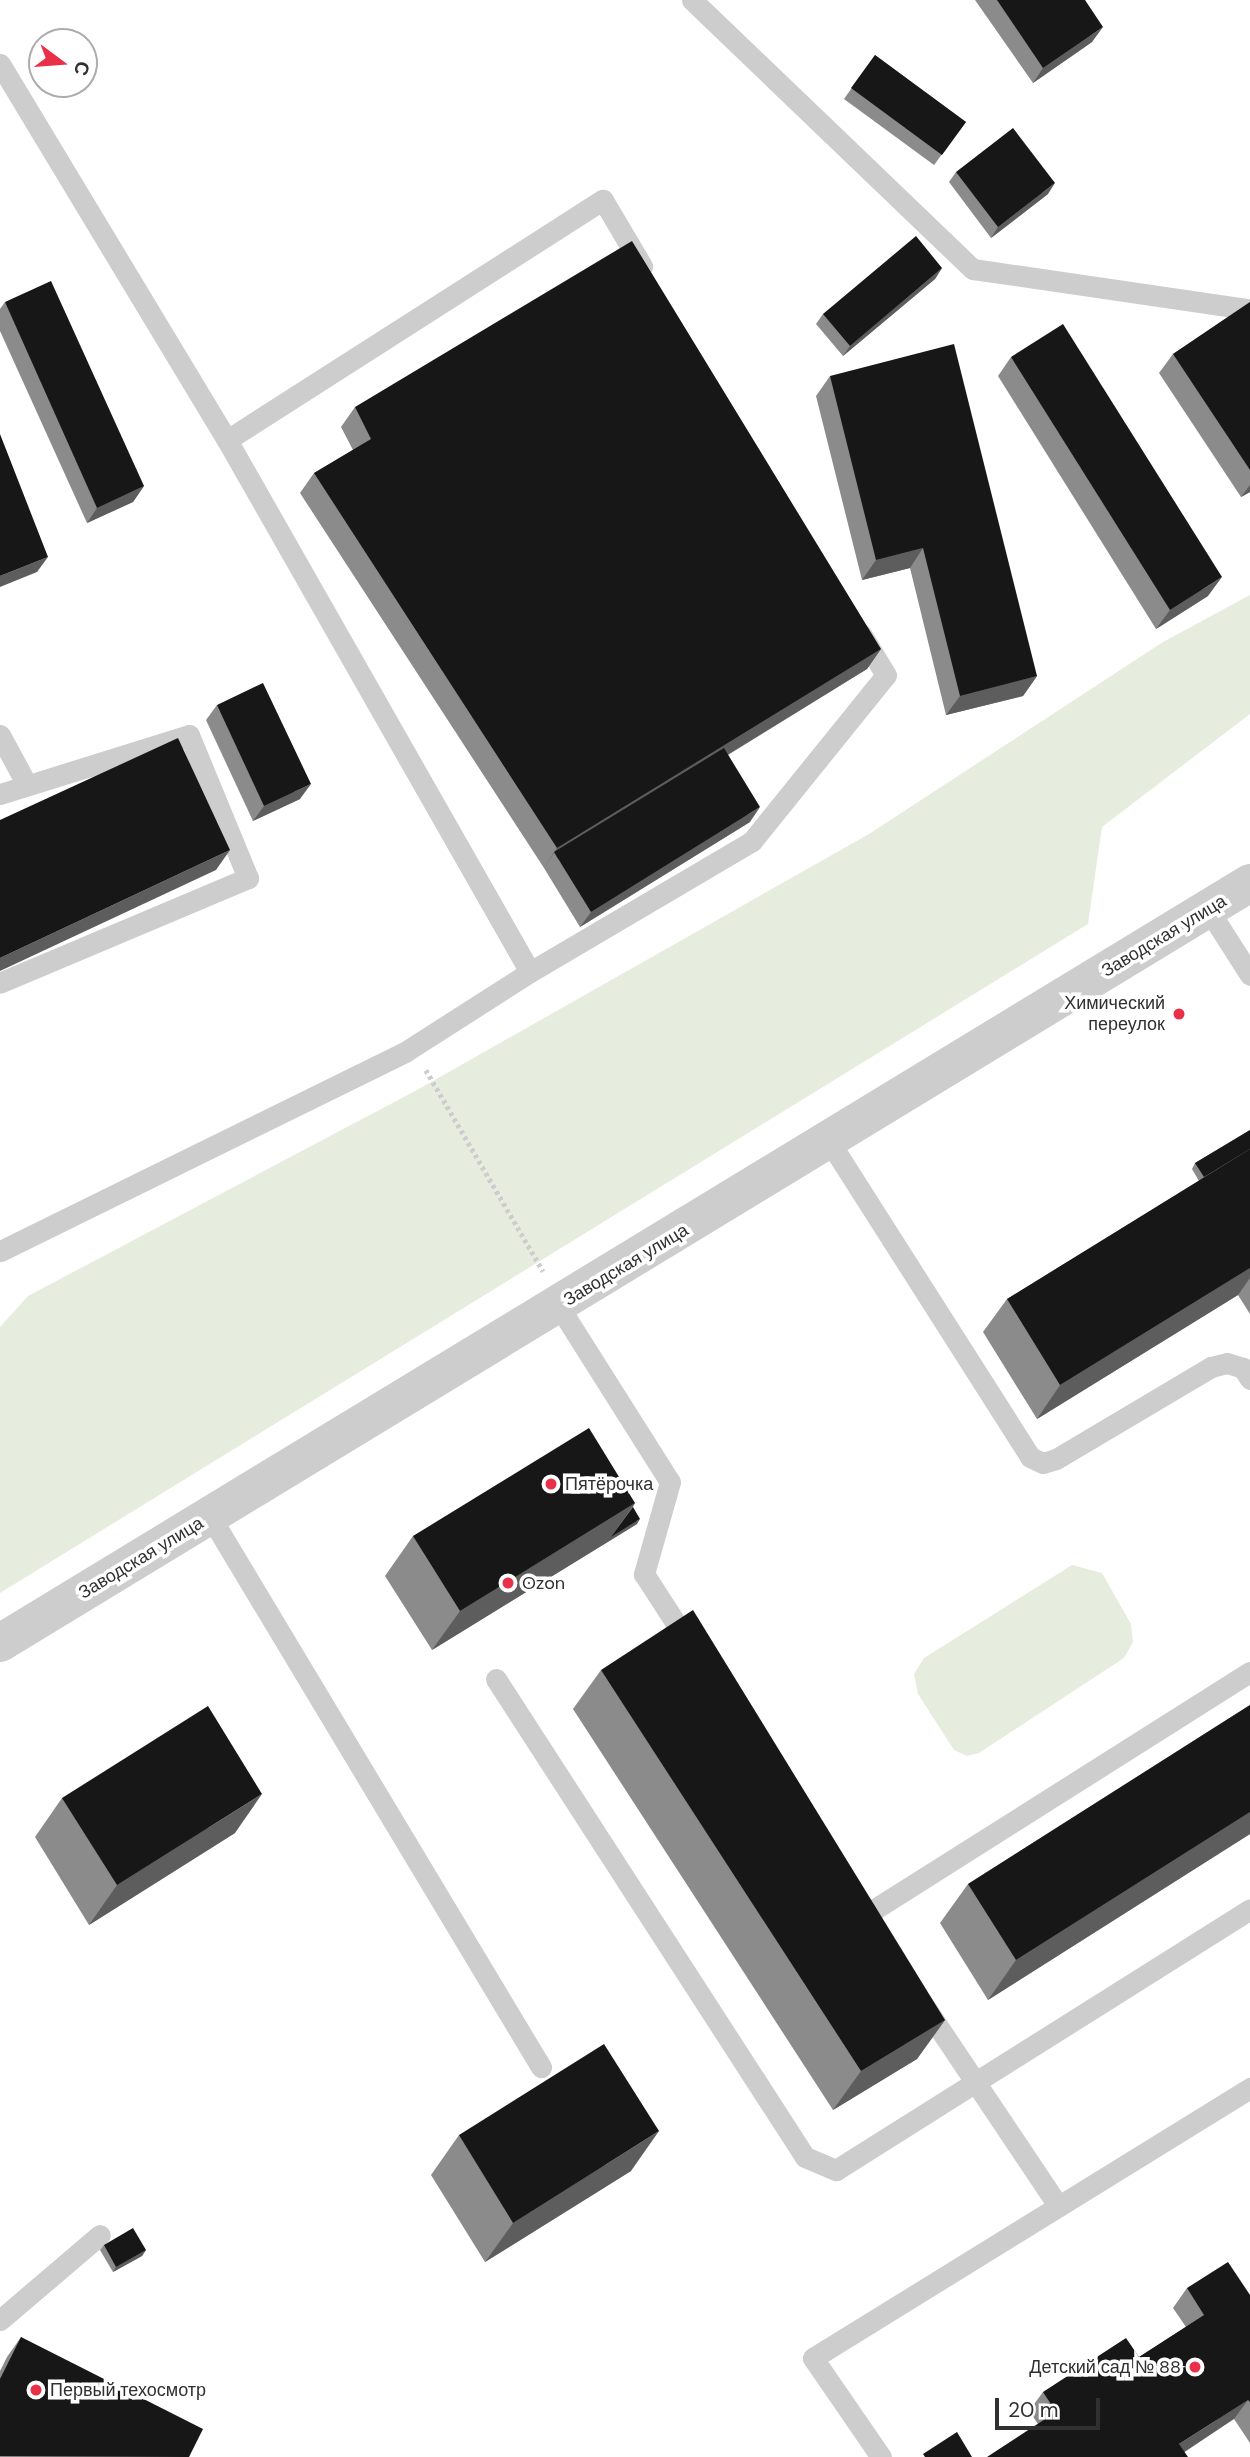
<!DOCTYPE html>
<meta charset="utf-8">
<style>
body{margin:0}
#map{position:relative;width:1250px;height:2457px;overflow:hidden;background:#fff;font-family:"DM Sans",sans-serif}
div>[style]{position:absolute}
.green>*{inset:0;background:#e7edde}
.path>*{height:4.5px;margin-top:-2.25px;transform-origin:0;background:repeating-linear-gradient(90deg,#cdcdcd 0 3.5px,transparent 0 7px)}
.service>*{height:21px;margin:-10.5px;padding:0 10.5px;transform-origin:10.5px;border-radius:10.5px;background:#cdcdcd}
.minor>*{height:38px;margin:-19px;padding:0 19px;transform-origin:19px;border-radius:19px;background:#cdcdcd}
.wall>*{inset:0;background:#8b8b8b}
.shaded-wall>*{inset:0;background:#5d5d5d}
.building>*{inset:0;background:#171717}
.dots>*{width:19px;height:19px;translate:-50% -50%;box-sizing:border-box;border:4px solid #fff;border-radius:50%}
span{translate:-50% -50%;white-space:nowrap;text-align:center;line-height:1.15;-webkit-text-stroke:7px #fff;paint-order:stroke}
.street-label{font-size:18px;color:#303030}
.poi-label{font-size:18px;color:#303030}
.right{translate:-100% -50%;text-align:right}
.left{translate:0 -50%;text-align:left}
.north{position:absolute;left:28px;top:28px;width:70px;height:70px;box-sizing:border-box;background:#fff;border:2px solid #acacac;border-radius:50%;rotate:106deg;font-size:19px;font-weight:700;line-height:28px;text-align:center;color:#303030}
.north::after{content:'';display:block;margin:auto;width:24px;height:32px;background:#e93049;clip-path:polygon(50% 0,100% 100%,50% 72%,0 100%)}
.scale{position:absolute;left:995px;top:2398px;width:105px;height:32px;box-sizing:border-box;border:4px solid #303030;border-top:0;padding-left:9px;font-size:21px;line-height:24px;white-space:nowrap;color:#303030;-webkit-text-stroke:5px #fff;paint-order:stroke}
</style>
<div id="map">
<div class="green">
<div style="clip-path:polygon(1250px 595px,1250px 714px,1102px 827px,1088px 924px,0 1593px,0 1327px,28px 1296px,417px 1090px,869px 834px,1163px 642px)"></div>
<div style="clip-path:polygon(1072px 1565px,1102px 1573px,1131px 1624px,1133px 1642px,1124px 1658px,979px 1753px,967px 1756px,954px 1750px,918px 1694px,914px 1674px,924px 1658px)"></div>
</div>
<div class="path">
<div style="left:426px;top:1070px;width:233px;rotate:59.8deg"></div>
</div>
<div class="service">
<div style="left:692px;top:0;width:389px;rotate:43.8deg"></div>
<div style="left:973px;top:269px;width:276px;rotate:8.3deg"></div>
<div style="left:1246px;top:309px;width:6px;rotate:45deg"></div>
<div style="left:0;top:64px;width:439px;rotate:58.9deg"></div>
<div style="left:227px;top:440px;width:612px;rotate:60.34deg"></div>
<div style="left:530px;top:972px;width:148px;rotate:147.4deg"></div>
<div style="left:405px;top:1052px;width:451px;rotate:153.8deg"></div>
<div style="left:227px;top:440px;width:446px;rotate:-32.6deg"></div>
<div style="left:603px;top:200px;width:77px;rotate:59.4deg"></div>
<div style="left:0;top:735px;width:57px;rotate:61.6deg"></div>
<div style="left:0;top:794px;width:198px;rotate:-17.3deg"></div>
<div style="left:189px;top:735px;width:155px;rotate:67.6deg"></div>
<div style="left:248px;top:878px;width:269px;rotate:157.1deg"></div>
<div style="left:1208px;top:909px;width:78px;rotate:57.5deg"></div>
<div style="left:530px;top:972px;width:258px;rotate:-30.5deg"></div>
<div style="left:752px;top:841px;width:213px;rotate:-51.1deg"></div>
<div style="left:886px;top:675px;width:48px;rotate:-121.4deg"></div>
<div style="left:829px;top:1141px;width:375px;rotate:57.5deg"></div>
<div style="left:1030px;top:1457px;width:14px;rotate:25deg"></div>
<div style="left:1043px;top:1463px;width:14px;rotate:-17deg"></div>
<div style="left:1056px;top:1459px;width:180px;rotate:-30.7deg"></div>
<div style="left:1211px;top:1367px;width:16px;rotate:-14deg"></div>
<div style="left:1227px;top:1363px;width:17px;rotate:17deg"></div>
<div style="left:1243px;top:1368px;width:13px;rotate:58deg"></div>
<div style="left:558px;top:1305px;width:209px;rotate:57.7deg"></div>
<div style="left:670px;top:1482px;width:96px;rotate:105.8deg"></div>
<div style="left:644px;top:1574px;width:85px;rotate:57.1deg"></div>
<div style="left:210px;top:1516px;width:643px;rotate:59.01deg"></div>
<div style="left:496px;top:1679px;width:569px;rotate:57.12deg"></div>
<div style="left:805px;top:2157px;width:34px;rotate:23deg"></div>
<div style="left:836px;top:2170px;width:489px;rotate:-32.2deg"></div>
<div style="left:867px;top:1914px;width:453px;rotate:-32.3deg"></div>
<div style="left:923px;top:2004px;width:243px;rotate:56.2deg"></div>
<div style="left:0;top:2320px;width:131px;rotate:-40.4deg"></div>
<div style="left:881px;top:2457px;width:120px;rotate:-124.5deg"></div>
<div style="left:813px;top:2358px;width:514px;rotate:-31.71deg"></div>
</div>
<div class="minor">
<div style="left:0;top:1643px;width:1463px;rotate:-31.3deg"></div>
</div>
<div class="wall">
<div style="clip-path:polygon(975px 0,1085px 0,1092px 42px,1033px 83px)"></div>
<div style="clip-path:polygon(875px 55px,966px 122px,934px 165px,844px 99px)"></div>
<div style="clip-path:polygon(956px 172px,1048px 194px,991px 238px,949px 182px)"></div>
<div style="clip-path:polygon(942px 268px,935px 279px,843px 356px,816px 324px,823px 314px)"></div>
<div style="clip-path:polygon(5px 302px,144px 486px,133px 502px,87px 523px,0 331px,0 309px)"></div>
<div style="clip-path:polygon(1250px 302px,1250px 492px,1241px 497px,1159px 373px,1173px 354px)"></div>
<div style="clip-path:polygon(1011px 357px,1208px 596px,1156px 629px,998px 376px)"></div>
<div style="clip-path:polygon(830px 376px,1037px 676px,1023px 696px,946px 715px,910px 568px,862px 580px,816px 396px)"></div>
<div style="clip-path:polygon(355px 407px,881px 649px,867px 669px,728px 755px,750px 822px,580px 927px,544px 868px,300px 493px,314px 473px,353px 450px,341px 427px)"></div>
<div style="clip-path:polygon(217px 705px,300px 799px,253px 821px,206px 720px)"></div>
<div style="clip-path:polygon(1250px 1130px,1250px 1314px,1238px 1295px,1037px 1419px,983px 1332px,1007px 1299px,1199px 1181px,1192px 1169px,1195px 1163px)"></div>
<div style="clip-path:polygon(635px 1503px,633px 1507px,637px 1524px,432px 1650px,385px 1576px,413px 1536px)"></div>
<div style="clip-path:polygon(601px 1670px,945px 2020px,917px 2059px,833px 2110px,573px 1709px)"></div>
<div style="clip-path:polygon(1250px 1705px,1250px 1834px,988px 2000px,940px 1923px,968px 1884px)"></div>
<div style="clip-path:polygon(62px 1798px,235px 1833px,89px 1925px,35px 1837px)"></div>
<div style="clip-path:polygon(459px 2135px,631px 2171px,485px 2262px,431px 2175px)"></div>
<div style="clip-path:polygon(104px 2245px,146px 2250px,142px 2256px,113px 2272px,100px 2250px)"></div>
<div style="clip-path:polygon(1187px 2288px,1250px 2295px,1250px 2443px,1234px 2419px,1038px 2424px,1029px 2411px,1043px 2392px,1139px 2357px,1186px 2327px,1173px 2308px)"></div>
<div style="clip-path:polygon(21px 2337px,189px 2457px,0 2457px,0 2371px,7px 2357px)"></div>
</div>
<div class="shaded-wall">
<div style="clip-path:polygon(1103px 27px,1092px 42px,1033px 83px,1043px 68px)"></div>
<div style="clip-path:polygon(1055px 183px,1048px 194px,991px 238px,998px 227px)"></div>
<div style="clip-path:polygon(942px 268px,935px 279px,843px 356px,850px 346px)"></div>
<div style="clip-path:polygon(1250px 485px,1250px 492px,1241px 497px)"></div>
<div style="clip-path:polygon(144px 486px,133px 502px,87px 523px,97px 508px)"></div>
<div style="clip-path:polygon(923px 548px,910px 568px,862px 580px,876px 560px)"></div>
<div style="clip-path:polygon(48px 557px,37px 572px,0 587px,0 576px)"></div>
<div style="clip-path:polygon(1222px 577px,1208px 596px,1156px 629px,1170px 610px)"></div>
<div style="clip-path:polygon(881px 649px,867px 669px,558px 859px,554px 852px,544px 868px,557px 848px)"></div>
<div style="clip-path:polygon(1037px 676px,1023px 696px,946px 715px,960px 696px)"></div>
<div style="clip-path:polygon(311px 784px,300px 799px,253px 821px,264px 806px)"></div>
<div style="clip-path:polygon(760px 807px,750px 822px,580px 927px,591px 912px)"></div>
<div style="clip-path:polygon(230px 850px,216px 870px,0 971px,0 958px)"></div>
<div style="clip-path:polygon(1250px 1268px,1250px 1278px,1238px 1295px,1037px 1419px,1060px 1385px)"></div>
<div style="clip-path:polygon(635px 1503px,611px 1537px,640px 1519px,637px 1524px,432px 1650px,460px 1611px)"></div>
<div style="clip-path:polygon(262px 1794px,235px 1833px,89px 1925px,117px 1885px)"></div>
<div style="clip-path:polygon(1250px 1812px,1250px 1834px,988px 2000px,1016px 1960px)"></div>
<div style="clip-path:polygon(945px 2020px,917px 2059px,833px 2110px,861px 2071px)"></div>
<div style="clip-path:polygon(659px 2131px,631px 2171px,485px 2262px,513px 2223px)"></div>
<div style="clip-path:polygon(146px 2250px,142px 2256px,113px 2272px,116px 2267px)"></div>
<div style="clip-path:polygon(1248px 2400px,1234px 2419px,1177px 2457px,1179px 2444px)"></div>
</div>
<div class="building">
<div style="clip-path:polygon(997px 0,1085px 0,1103px 27px,1043px 68px)"></div>
<div style="clip-path:polygon(875px 55px,966px 122px,942px 155px,851px 88px)"></div>
<div style="clip-path:polygon(1013px 128px,1055px 183px,998px 227px,956px 172px)"></div>
<div style="clip-path:polygon(916px 236px,942px 268px,850px 346px,823px 314px)"></div>
<div style="clip-path:polygon(632px 241px,881px 649px,557px 848px,314px 473px,371px 439px,355px 407px)"></div>
<div style="clip-path:polygon(51px 281px,144px 486px,97px 508px,5px 302px)"></div>
<div style="clip-path:polygon(1250px 302px,1250px 470px,1173px 354px)"></div>
<div style="clip-path:polygon(1063px 324px,1222px 577px,1170px 610px,1011px 357px)"></div>
<div style="clip-path:polygon(954px 344px,1037px 676px,960px 696px,923px 548px,876px 560px,830px 376px)"></div>
<div style="clip-path:polygon(0 434px,48px 557px,0 576px)"></div>
<div style="clip-path:polygon(263px 683px,311px 784px,264px 806px,217px 705px)"></div>
<div style="clip-path:polygon(178px 738px,230px 850px,0 958px,0 820px)"></div>
<div style="clip-path:polygon(724px 748px,760px 807px,591px 912px,554px 852px)"></div>
<div style="clip-path:polygon(1250px 1130px,1250px 1149px,1204px 1177px,1195px 1163px)"></div>
<div style="clip-path:polygon(1250px 1149px,1250px 1268px,1060px 1385px,1007px 1299px)"></div>
<div style="clip-path:polygon(589px 1428px,635px 1503px,460px 1611px,413px 1536px)"></div>
<div style="clip-path:polygon(633px 1507px,640px 1519px,611px 1537px)"></div>
<div style="clip-path:polygon(693px 1610px,945px 2020px,861px 2071px,601px 1670px)"></div>
<div style="clip-path:polygon(1250px 1705px,1250px 1812px,1016px 1960px,968px 1884px)"></div>
<div style="clip-path:polygon(208px 1706px,262px 1794px,117px 1885px,62px 1798px)"></div>
<div style="clip-path:polygon(604px 2044px,659px 2131px,513px 2223px,459px 2135px)"></div>
<div style="clip-path:polygon(133px 2228px,146px 2250px,116px 2267px,104px 2245px)"></div>
<div style="clip-path:polygon(1228px 2262px,1250px 2295px,1250px 2402px,1248px 2400px,1179px 2444px,1188px 2457px,987px 2457px,1056px 2412px,1043px 2392px,1126px 2338px,1139px 2357px,1204px 2315px,1187px 2288px)"></div>
<div style="clip-path:polygon(21px 2337px,203px 2429px,189px 2457px,0 2456px,0 2379px)"></div>
<div style="clip-path:polygon(957px 2432px,972px 2457px,925px 2457px,923px 2454px)"></div>
</div>
<div class="dots">
<div style="left:1179px;top:1014px;background:#e93049"></div>
<div style="left:551px;top:1484px;background:#e93049"></div>
<div style="left:508px;top:1583px;background:#e93049"></div>
<div style="left:1195px;top:2367px;background:#e93049"></div>
<div style="left:36px;top:2390px;background:#e93049"></div>
</div>
<div class="street-label">
<span style="left:1164px;top:936px;rotate:-31deg">Заводская улица</span>
<span style="left:626px;top:1265px;rotate:-31deg">Заводская улица</span>
<span style="left:141px;top:1558px;rotate:-31deg">Заводская улица</span>
</div>
<div class="poi-label">
<span class="right" style="left:1165px;top:1014px">Химический<br>переулок</span>
<span class="left" style="left:565px;top:1484px">Пятёрочка</span>
<span class="left" style="left:522px;top:1583px">Ozon</span>
<span class="right" style="left:1181px;top:2367px">Детский сад № 88</span>
<span class="left" style="left:50px;top:2390px">Первый техосмотр</span>
</div>
<div class="north">С</div>
<div class="scale">20 m</div>
</div>
